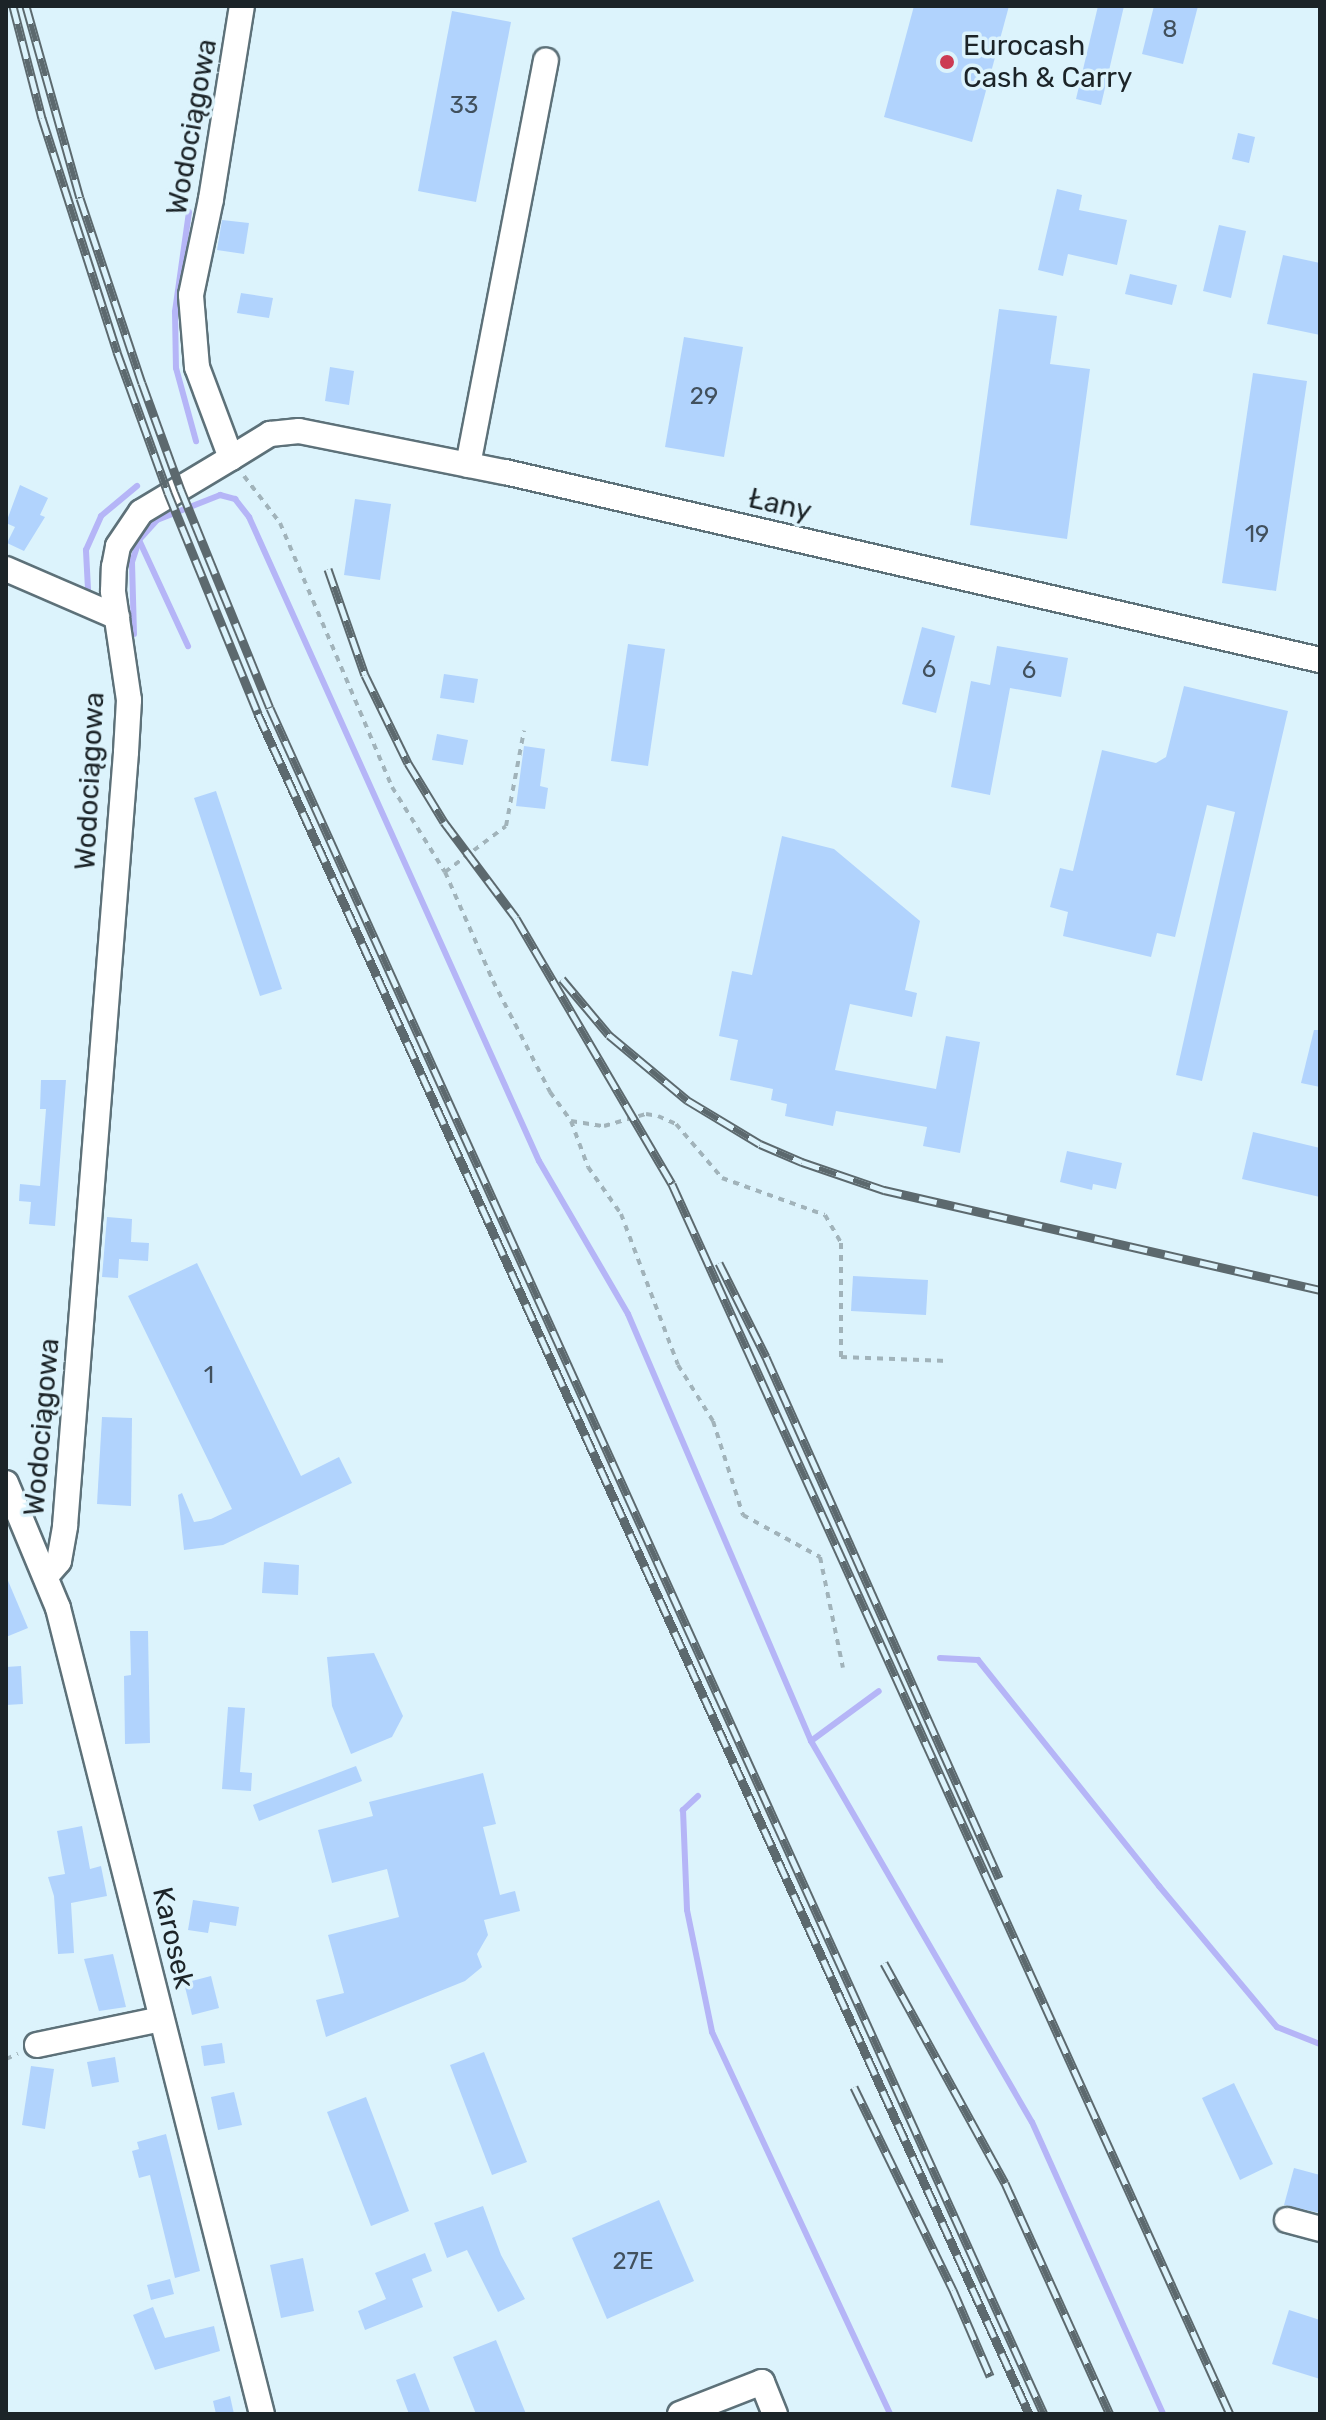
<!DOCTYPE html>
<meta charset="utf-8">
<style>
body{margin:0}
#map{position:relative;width:1326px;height:2420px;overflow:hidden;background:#dcf3fc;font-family:Rubik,sans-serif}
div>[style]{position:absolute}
.stream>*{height:6px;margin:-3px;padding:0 3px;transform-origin:3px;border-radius:3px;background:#b5b5f7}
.building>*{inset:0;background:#b1d3fd}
.path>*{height:4px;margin-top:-2px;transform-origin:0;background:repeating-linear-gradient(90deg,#a1b3ba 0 6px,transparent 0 12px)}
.roads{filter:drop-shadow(2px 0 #5d7179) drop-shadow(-2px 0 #5d7179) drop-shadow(0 2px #5d7179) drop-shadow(0 -2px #5d7179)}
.minor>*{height:24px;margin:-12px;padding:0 12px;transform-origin:12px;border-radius:12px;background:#fff}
.rail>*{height:9px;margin-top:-4.5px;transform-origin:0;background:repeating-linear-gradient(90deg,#dcf3fc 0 18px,#5c696e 0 36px);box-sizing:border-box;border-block:2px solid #5c696e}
.dots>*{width:22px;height:22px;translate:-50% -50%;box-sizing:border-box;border:4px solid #dcf3fc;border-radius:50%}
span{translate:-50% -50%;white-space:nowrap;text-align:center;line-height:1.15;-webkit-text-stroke:7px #dcf3fc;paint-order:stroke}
.number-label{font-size:24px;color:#41505d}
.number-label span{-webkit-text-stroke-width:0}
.poi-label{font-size:28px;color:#1c2428}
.left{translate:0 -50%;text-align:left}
.street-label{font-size:28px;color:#1c2428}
.frame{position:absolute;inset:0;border:8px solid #1c2428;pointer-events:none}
</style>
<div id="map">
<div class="stream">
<div style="left:189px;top:212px;width:101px;rotate:98deg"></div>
<div style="left:175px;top:312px;width:56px;rotate:89deg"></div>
<div style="left:176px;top:368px;width:76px;rotate:74.7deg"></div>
<div style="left:139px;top:540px;width:117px;rotate:65.2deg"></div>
<div style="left:88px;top:589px;width:39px;rotate:-93deg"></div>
<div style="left:86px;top:550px;width:37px;rotate:-66deg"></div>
<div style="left:101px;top:516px;width:47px;rotate:-39.8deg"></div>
<div style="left:134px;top:634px;width:72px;rotate:-91.6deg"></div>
<div style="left:132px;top:562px;width:23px;rotate:-72deg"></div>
<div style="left:139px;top:540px;width:27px;rotate:-48deg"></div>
<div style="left:157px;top:520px;width:68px;rotate:-21.6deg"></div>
<div style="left:220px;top:495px;width:16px;rotate:15deg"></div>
<div style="left:235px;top:499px;width:23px;rotate:52deg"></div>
<div style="left:249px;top:517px;width:706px;rotate:65.76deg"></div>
<div style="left:539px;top:1161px;width:177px;rotate:59.8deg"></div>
<div style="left:628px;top:1314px;width:465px;rotate:66.8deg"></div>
<div style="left:811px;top:1741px;width:440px;rotate:59.9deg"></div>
<div style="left:1032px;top:2122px;width:320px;rotate:65.8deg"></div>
<div style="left:940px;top:1658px;width:38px;rotate:3deg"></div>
<div style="left:978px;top:1660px;width:290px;rotate:51.3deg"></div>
<div style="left:1159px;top:1886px;width:184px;rotate:50.1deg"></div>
<div style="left:1277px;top:2027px;width:46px;rotate:21.6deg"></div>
<div style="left:811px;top:1741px;width:84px;rotate:-36.3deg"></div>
<div style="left:698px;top:1796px;width:21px;rotate:137deg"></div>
<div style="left:683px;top:1810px;width:100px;rotate:87.7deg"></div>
<div style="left:687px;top:1910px;width:125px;rotate:78.4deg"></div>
<div style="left:712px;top:2032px;width:421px;rotate:65deg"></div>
</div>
<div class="building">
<div style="clip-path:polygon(914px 6px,1009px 6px,972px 142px,884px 117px)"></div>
<div style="clip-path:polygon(1098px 6px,1124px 6px,1101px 105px,1076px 99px)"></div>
<div style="clip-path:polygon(1154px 6px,1198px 6px,1183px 64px,1142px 54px)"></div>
<div style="clip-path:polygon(452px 11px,511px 22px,476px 202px,418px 191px)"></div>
<div style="clip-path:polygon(1238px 133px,1255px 137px,1249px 163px,1232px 159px)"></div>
<div style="clip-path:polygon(1057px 189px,1082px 195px,1079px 210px,1127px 220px,1117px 265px,1068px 254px,1063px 276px,1038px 270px)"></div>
<div style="clip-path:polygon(222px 220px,249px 223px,244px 254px,217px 250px)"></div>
<div style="clip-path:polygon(1219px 225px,1246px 231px,1231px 298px,1203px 291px)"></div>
<div style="clip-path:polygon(1283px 255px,1320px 263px,1320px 335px,1267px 324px)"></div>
<div style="clip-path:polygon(1130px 274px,1177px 285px,1172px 305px,1125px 294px)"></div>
<div style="clip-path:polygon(241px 293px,273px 298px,269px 318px,237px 313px)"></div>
<div style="clip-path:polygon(999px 309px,1057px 316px,1050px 364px,1090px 369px,1067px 539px,970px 525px)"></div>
<div style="clip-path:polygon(684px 337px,743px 347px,724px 457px,665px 447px)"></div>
<div style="clip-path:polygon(330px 367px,354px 371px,349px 405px,325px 401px)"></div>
<div style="clip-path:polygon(1253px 373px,1307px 381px,1276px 591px,1222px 583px)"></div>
<div style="clip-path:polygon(20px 485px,48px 498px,40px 515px,45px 517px,24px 551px,7px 543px,15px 527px,6px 523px)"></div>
<div style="clip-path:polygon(355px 499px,391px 504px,380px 580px,344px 575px)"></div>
<div style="clip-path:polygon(922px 627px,955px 636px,936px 713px,902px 704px)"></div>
<div style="clip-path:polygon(628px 644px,665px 649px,648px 766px,611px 761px)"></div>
<div style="clip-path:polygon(997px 646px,1068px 658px,1061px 697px,1010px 688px,990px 795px,951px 787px,971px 681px,990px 685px)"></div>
<div style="clip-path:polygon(444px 674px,478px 679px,474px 703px,440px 698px)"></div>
<div style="clip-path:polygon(1184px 686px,1288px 711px,1202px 1081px,1176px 1075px,1235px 812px,1207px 805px,1175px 937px,1157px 933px,1151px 957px,1063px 936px,1068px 912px,1050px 907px,1060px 868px,1073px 871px,1102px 750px,1156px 763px,1166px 757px)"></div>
<div style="clip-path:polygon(437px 734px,468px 740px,463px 765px,432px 760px)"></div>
<div style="clip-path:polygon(524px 746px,545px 749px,540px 786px,548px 788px,545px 809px,516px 806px)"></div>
<div style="clip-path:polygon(216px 791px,282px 989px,260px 996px,194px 798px)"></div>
<div style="clip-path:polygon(782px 836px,834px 849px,920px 921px,905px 990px,917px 993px,912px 1017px,850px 1004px,835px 1070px,936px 1089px,946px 1036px,980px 1042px,960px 1153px,923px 1146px,927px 1127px,836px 1111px,833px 1126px,785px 1116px,787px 1104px,771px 1100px,773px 1089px,730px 1080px,738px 1040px,719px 1036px,732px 971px,752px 975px)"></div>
<div style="clip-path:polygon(1314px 1030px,1320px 1030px,1320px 1087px,1301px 1083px)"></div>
<div style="clip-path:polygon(41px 1080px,66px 1080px,55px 1226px,29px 1224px,31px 1202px,19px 1201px,20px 1184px,40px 1186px,46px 1109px,40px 1109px)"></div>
<div style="clip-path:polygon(1253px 1132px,1320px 1148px,1320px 1197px,1242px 1179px)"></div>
<div style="clip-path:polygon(1067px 1151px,1122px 1163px,1116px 1189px,1093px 1184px,1092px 1190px,1060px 1182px)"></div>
<div style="clip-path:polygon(107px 1217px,132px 1219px,131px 1242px,149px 1243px,148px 1261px,119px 1259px,118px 1278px,102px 1277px)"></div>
<div style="clip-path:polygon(197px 1263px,301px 1476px,339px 1457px,352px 1483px,223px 1545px,184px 1550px,178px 1495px,182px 1493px,194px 1522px,211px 1519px,232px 1509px,128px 1296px)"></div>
<div style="clip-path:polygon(853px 1276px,928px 1280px,926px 1315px,851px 1311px)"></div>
<div style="clip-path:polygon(102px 1417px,132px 1418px,131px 1506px,97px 1504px)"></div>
<div style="clip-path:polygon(264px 1562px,299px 1565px,298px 1595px,262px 1593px)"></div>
<div style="clip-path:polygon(6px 1576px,28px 1628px,6px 1637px)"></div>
<div style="clip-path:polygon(130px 1631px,148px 1631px,150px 1743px,125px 1744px,124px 1676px,131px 1675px)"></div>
<div style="clip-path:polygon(374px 1653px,403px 1716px,392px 1737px,351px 1754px,332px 1706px,327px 1657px)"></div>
<div style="clip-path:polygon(21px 1666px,23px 1704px,6px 1705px,6px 1667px)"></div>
<div style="clip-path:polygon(228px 1707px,245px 1708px,240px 1772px,252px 1773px,251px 1791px,222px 1789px)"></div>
<div style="clip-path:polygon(356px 1766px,362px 1781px,259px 1821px,253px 1805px)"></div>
<div style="clip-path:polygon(483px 1773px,496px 1824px,483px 1827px,500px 1895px,515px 1891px,520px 1911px,484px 1920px,488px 1935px,477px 1954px,482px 1967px,465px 1981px,326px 2037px,316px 2000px,344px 1993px,328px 1935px,399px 1917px,387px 1869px,332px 1883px,318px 1830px,373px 1816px,369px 1802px)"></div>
<div style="clip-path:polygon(82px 1826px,90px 1869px,101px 1866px,107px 1896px,71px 1903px,74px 1953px,58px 1954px,54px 1896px,48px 1877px,65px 1874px,57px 1831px)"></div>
<div style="clip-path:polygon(193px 1900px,239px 1907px,236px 1926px,210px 1922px,208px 1933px,188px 1930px)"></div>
<div style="clip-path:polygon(113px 1954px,126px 2007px,99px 2011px,84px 1959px)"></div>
<div style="clip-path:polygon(211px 1976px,219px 2008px,192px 2015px,184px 1983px)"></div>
<div style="clip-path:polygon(222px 2043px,225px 2063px,204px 2066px,201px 2046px)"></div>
<div style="clip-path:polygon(484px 2052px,527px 2162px,492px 2175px,450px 2065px)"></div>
<div style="clip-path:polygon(115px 2057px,119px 2082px,92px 2087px,87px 2062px)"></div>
<div style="clip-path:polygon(31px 2066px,54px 2069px,45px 2129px,22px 2125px)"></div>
<div style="clip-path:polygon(1234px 2083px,1273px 2164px,1240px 2180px,1202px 2098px)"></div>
<div style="clip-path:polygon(234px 2092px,242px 2125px,218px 2130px,211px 2097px)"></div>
<div style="clip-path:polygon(366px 2097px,409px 2211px,371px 2226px,327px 2112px)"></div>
<div style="clip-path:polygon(166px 2134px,200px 2271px,175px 2278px,150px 2175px,139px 2178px,132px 2151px,139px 2149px,137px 2142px)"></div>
<div style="clip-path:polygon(1294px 2168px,1320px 2175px,1320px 2213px,1284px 2205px)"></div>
<div style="clip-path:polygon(659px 2200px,694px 2281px,607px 2319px,572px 2238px)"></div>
<div style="clip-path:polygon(483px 2206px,501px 2255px,525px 2299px,498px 2312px,467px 2250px,447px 2258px,434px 2223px)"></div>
<div style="clip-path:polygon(425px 2253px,432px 2271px,412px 2279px,423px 2307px,365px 2330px,358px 2311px,386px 2299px,375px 2273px)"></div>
<div style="clip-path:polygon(303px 2258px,314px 2311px,281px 2318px,270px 2265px)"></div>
<div style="clip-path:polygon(170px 2279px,174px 2294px,151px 2300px,147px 2285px)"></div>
<div style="clip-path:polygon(153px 2307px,165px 2338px,214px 2326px,220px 2351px,155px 2370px,133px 2315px)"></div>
<div style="clip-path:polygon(1289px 2310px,1320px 2320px,1320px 2379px,1272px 2364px)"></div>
<div style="clip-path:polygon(496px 2340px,526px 2414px,476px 2414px,453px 2357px)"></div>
<div style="clip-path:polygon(415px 2373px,431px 2414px,409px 2414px,396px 2380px)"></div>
<div style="clip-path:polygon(230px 2396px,234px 2414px,216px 2414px,213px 2401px)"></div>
</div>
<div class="path">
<div style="left:244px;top:476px;width:59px;rotate:52.5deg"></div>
<div style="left:280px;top:523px;width:287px;rotate:67deg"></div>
<div style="left:392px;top:787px;width:100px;rotate:58.1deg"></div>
<div style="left:445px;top:872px;width:119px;rotate:66.2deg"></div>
<div style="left:493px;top:981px;width:125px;rotate:62.8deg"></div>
<div style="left:550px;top:1092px;width:36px;rotate:54deg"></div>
<div style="left:571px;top:1121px;width:49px;rotate:69.7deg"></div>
<div style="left:588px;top:1167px;width:57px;rotate:54.9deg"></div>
<div style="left:621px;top:1214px;width:161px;rotate:69.3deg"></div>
<div style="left:678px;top:1365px;width:66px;rotate:58deg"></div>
<div style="left:713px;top:1421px;width:99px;rotate:72.3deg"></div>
<div style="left:743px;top:1515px;width:88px;rotate:28.6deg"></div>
<div style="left:820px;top:1557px;width:113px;rotate:78.3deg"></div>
<div style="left:445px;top:872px;width:76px;rotate:-37deg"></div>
<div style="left:506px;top:826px;width:97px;rotate:-79.3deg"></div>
<div style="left:571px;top:1121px;width:33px;rotate:9deg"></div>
<div style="left:604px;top:1126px;width:44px;rotate:-15.9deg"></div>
<div style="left:646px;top:1114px;width:12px;rotate:9deg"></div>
<div style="left:658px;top:1116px;width:20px;rotate:24deg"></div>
<div style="left:676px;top:1124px;width:71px;rotate:49.6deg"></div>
<div style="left:722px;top:1178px;width:109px;rotate:19.8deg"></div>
<div style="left:825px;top:1215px;width:32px;rotate:60deg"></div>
<div style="left:841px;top:1243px;width:114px;rotate:90deg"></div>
<div style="left:841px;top:1357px;width:107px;rotate:2.1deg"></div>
<div style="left:6px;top:2059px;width:13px;rotate:-23deg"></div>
</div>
<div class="roads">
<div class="minor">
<div style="left:231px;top:458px;width:46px;rotate:-31.6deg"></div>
<div style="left:270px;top:434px;width:29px;rotate:-6deg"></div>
<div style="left:299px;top:431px;width:210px;rotate:11.3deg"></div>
<div style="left:505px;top:472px;width:836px;rotate:12.99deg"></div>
<div style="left:468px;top:465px;width:412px;rotate:-79.1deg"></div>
<div style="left:6px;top:569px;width:121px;rotate:23.4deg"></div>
<div style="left:6px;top:1483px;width:135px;rotate:67.4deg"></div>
<div style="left:58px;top:1608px;width:831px;rotate:75.8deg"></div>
<div style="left:47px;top:1575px;width:18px;rotate:-49deg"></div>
<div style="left:59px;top:1561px;width:36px;rotate:-80deg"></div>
<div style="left:65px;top:1526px;width:776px;rotate:-85.49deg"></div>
<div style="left:126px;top:752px;width:52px;rotate:-86.7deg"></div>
<div style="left:129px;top:700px;width:110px;rotate:-98.4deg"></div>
<div style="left:113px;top:591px;width:24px;rotate:-88deg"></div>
<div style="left:114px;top:567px;width:21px;rotate:-79deg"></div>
<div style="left:118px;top:546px;width:41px;rotate:-55.9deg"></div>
<div style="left:141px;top:512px;width:105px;rotate:-31deg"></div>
<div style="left:231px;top:458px;width:97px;rotate:-110.5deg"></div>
<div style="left:197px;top:367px;width:72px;rotate:-94.8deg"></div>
<div style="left:191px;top:295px;width:98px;rotate:-78.2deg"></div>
<div style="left:211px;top:199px;width:195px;rotate:-80.9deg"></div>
<div style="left:37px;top:2045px;width:127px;rotate:-11.8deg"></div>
<div style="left:1287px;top:2220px;width:34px;rotate:15deg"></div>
<div style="left:680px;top:2414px;width:88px;rotate:-21.3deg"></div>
<div style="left:762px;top:2382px;width:35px;rotate:68deg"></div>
</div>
</div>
<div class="rail">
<div style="left:13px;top:6px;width:116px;rotate:75.5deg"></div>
<div style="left:42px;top:118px;width:246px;rotate:72.2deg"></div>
<div style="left:117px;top:352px;width:150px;rotate:70.1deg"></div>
<div style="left:168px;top:493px;width:239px;rotate:67.8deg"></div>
<div style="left:258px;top:714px;width:1867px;rotate:65.6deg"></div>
<div style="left:26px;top:6px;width:199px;rotate:74.3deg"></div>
<div style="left:80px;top:198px;width:195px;rotate:71.5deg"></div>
<div style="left:142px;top:383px;width:114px;rotate:70deg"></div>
<div style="left:181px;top:490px;width:235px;rotate:67.8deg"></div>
<div style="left:270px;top:708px;width:1873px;rotate:65.6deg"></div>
<div style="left:328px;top:569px;width:112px;rotate:70.8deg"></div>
<div style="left:365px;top:675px;width:98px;rotate:64deg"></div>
<div style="left:408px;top:763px;width:69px;rotate:58.6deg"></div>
<div style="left:444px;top:822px;width:120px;rotate:53.1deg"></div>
<div style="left:516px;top:918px;width:308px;rotate:59.6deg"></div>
<div style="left:672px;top:1184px;width:1351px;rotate:65.6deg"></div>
<div style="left:562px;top:979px;width:73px;rotate:50deg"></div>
<div style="left:609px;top:1035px;width:102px;rotate:39.8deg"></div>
<div style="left:687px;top:1100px;width:85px;rotate:31.1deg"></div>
<div style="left:760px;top:1144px;width:46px;rotate:23.2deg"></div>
<div style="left:802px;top:1162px;width:87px;rotate:18.9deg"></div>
<div style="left:884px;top:1190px;width:447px;rotate:12.9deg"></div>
<div style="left:719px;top:1263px;width:105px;rotate:63.4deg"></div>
<div style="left:766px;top:1357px;width:571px;rotate:65.91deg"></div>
<div style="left:884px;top:1963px;width:251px;rotate:61.2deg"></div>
<div style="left:1005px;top:2183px;width:254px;rotate:65.6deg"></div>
<div style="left:854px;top:2087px;width:226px;rotate:64deg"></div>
<div style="left:953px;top:2290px;width:94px;rotate:66.7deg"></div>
</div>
<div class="dots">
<div style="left:947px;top:62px;background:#cc3b53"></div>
</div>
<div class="number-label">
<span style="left:1170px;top:30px">8</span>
<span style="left:464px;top:106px">33</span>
<span style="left:704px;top:397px">29</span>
<span style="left:1257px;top:535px">19</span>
<span style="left:929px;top:670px">6</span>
<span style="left:1029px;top:671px">6</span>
<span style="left:209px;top:1376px">1</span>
<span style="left:633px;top:2262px">27E</span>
</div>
<div class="poi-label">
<span class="left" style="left:963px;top:62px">Eurocash<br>Cash &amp; Carry</span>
</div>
<div class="street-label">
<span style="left:192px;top:127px;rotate:-80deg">Wodociągowa</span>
<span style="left:780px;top:505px;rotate:13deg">Łany</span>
<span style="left:90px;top:781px;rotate:-87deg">Wodociągowa</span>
<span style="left:42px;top:1427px;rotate:-85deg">Wodociągowa</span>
<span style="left:173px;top:1938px;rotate:77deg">Karosek</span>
</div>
<div class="frame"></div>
</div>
